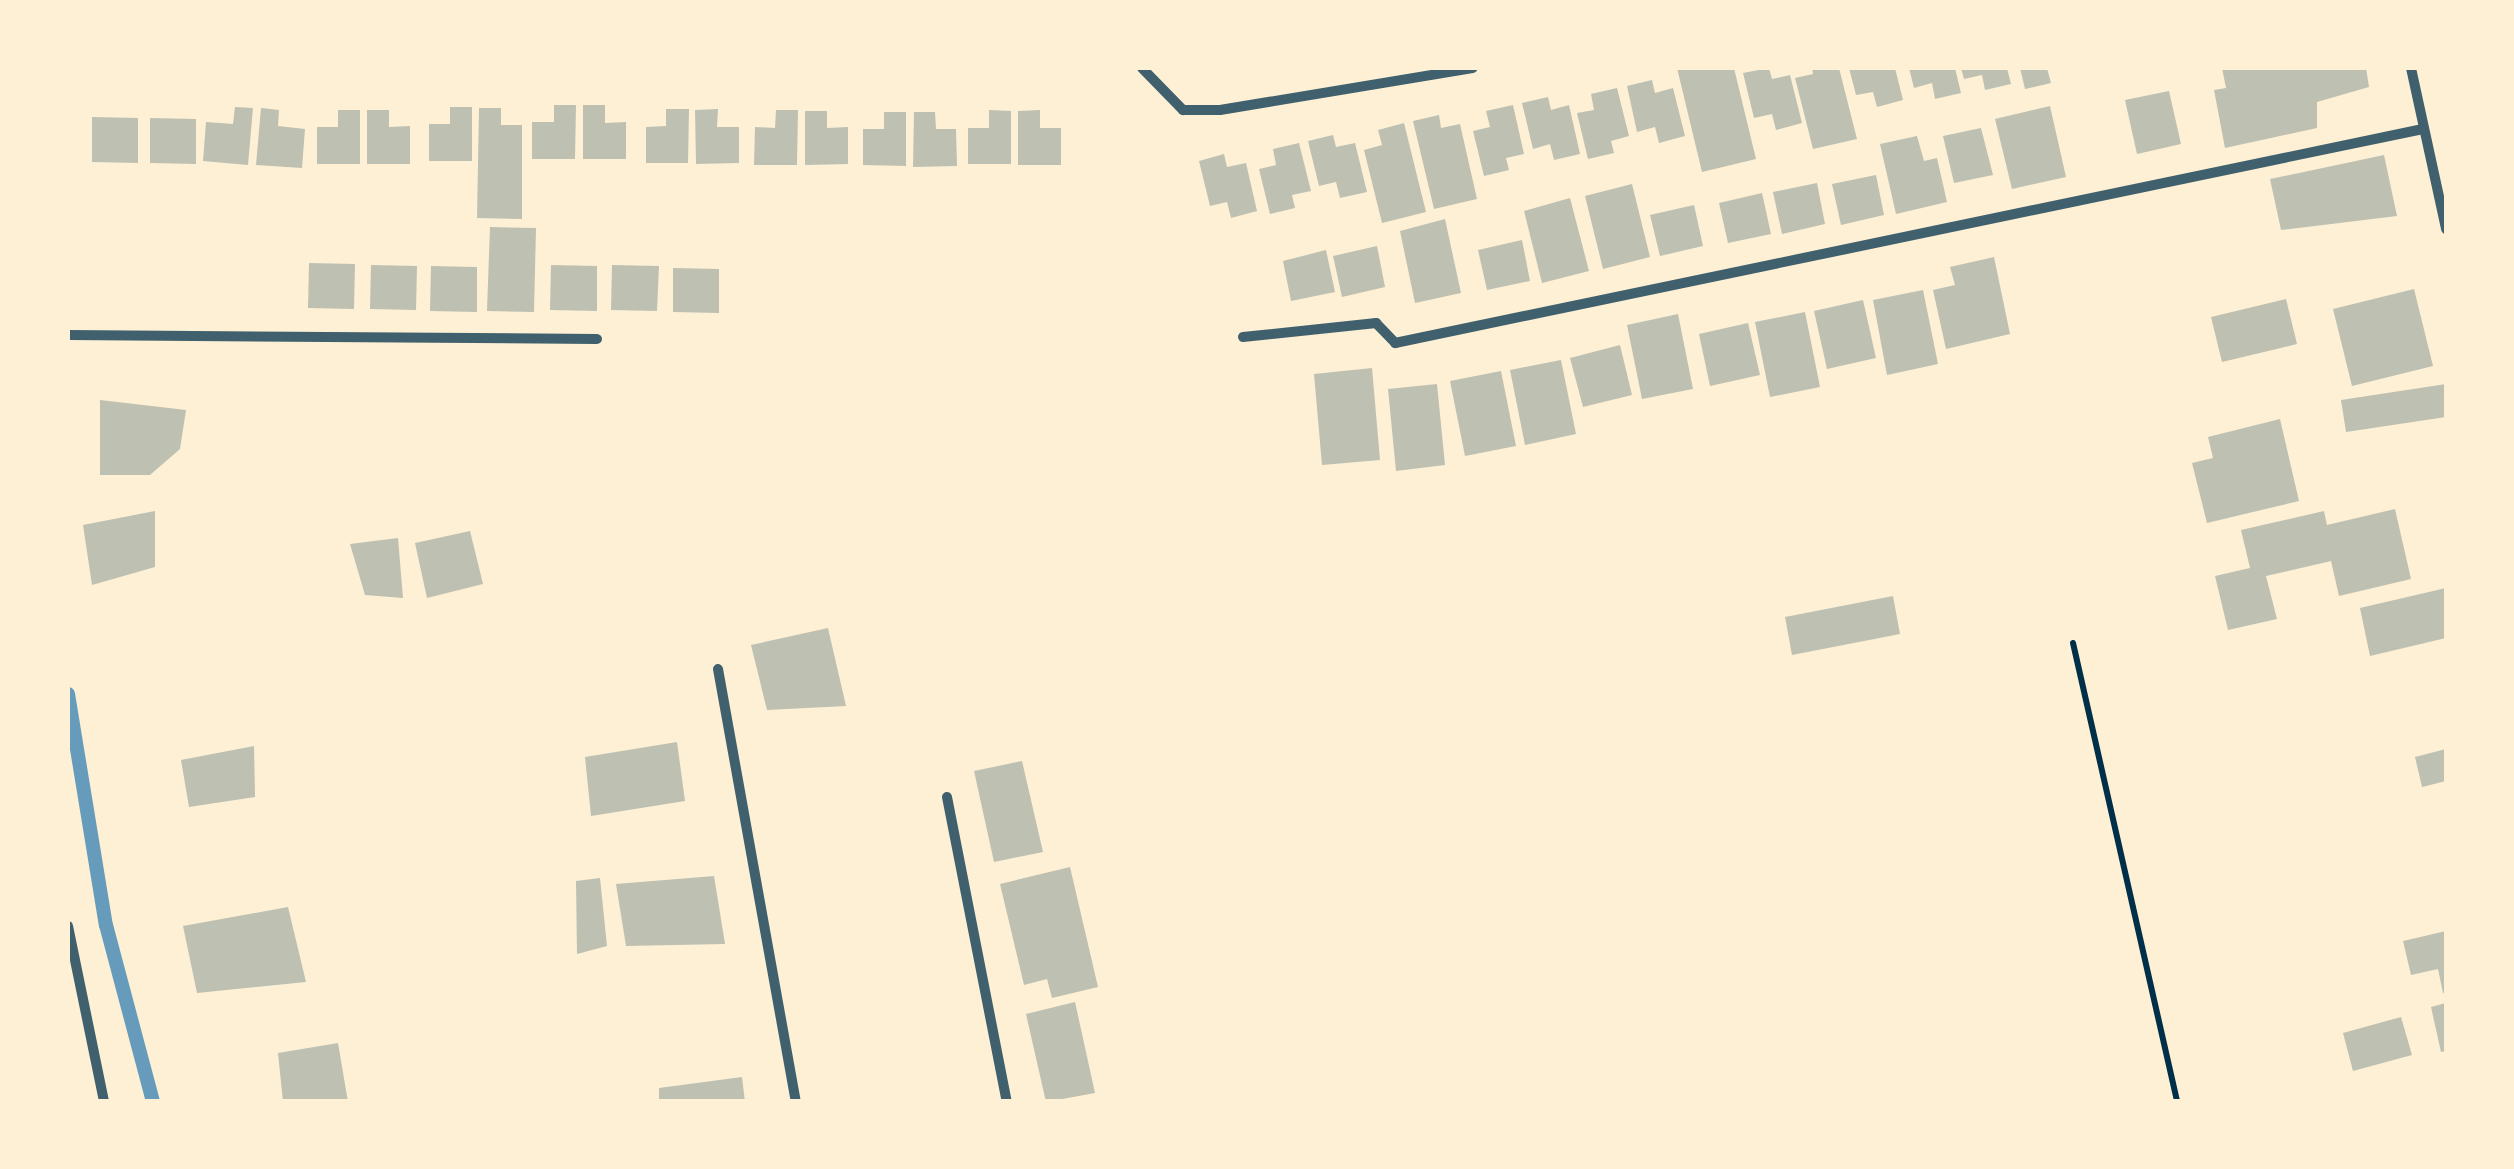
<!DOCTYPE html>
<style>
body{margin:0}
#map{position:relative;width:2514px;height:1169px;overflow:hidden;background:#fdf0d5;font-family:"Roboto Condensed",sans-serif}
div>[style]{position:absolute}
.stream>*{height:14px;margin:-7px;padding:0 7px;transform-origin:7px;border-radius:7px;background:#669bbc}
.building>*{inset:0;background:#bec0b2}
.path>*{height:6px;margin:-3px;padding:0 3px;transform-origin:3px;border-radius:3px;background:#003049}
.minor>*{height:10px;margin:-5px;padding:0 5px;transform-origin:5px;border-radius:5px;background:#3f606c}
span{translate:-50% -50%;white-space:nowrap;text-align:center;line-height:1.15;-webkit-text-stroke:10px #fdf0d5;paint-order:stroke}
.frame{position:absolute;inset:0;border:70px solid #fdf0d5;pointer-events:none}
</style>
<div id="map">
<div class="stream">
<div style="left:68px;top:694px;width:234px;rotate:80.7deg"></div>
<div style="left:106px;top:925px;width:183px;rotate:75.1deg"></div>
</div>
<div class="building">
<div style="clip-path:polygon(1677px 68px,1734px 68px,1756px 159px,1702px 172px)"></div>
<div style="clip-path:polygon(1769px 68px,1772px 79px,1790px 75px,1802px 123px,1776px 130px,1772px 114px,1754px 118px,1743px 73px)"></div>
<div style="clip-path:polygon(1812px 68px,1839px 68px,1857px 139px,1813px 149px,1795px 78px,1813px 74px)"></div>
<div style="clip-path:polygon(1849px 68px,1895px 68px,1903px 100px,1877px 107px,1873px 92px,1856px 95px)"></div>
<div style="clip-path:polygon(1909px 68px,1955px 68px,1961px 93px,1935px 99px,1932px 83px,1914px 88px)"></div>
<div style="clip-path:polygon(1961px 68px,2007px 68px,2011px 84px,1985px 90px,1982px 75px,1964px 79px)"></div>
<div style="clip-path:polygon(2020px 68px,2047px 68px,2051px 83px,2025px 89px)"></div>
<div style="clip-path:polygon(2222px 68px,2366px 68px,2369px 87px,2317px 102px,2317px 128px,2225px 148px,2214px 90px,2226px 88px)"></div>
<div style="clip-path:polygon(1652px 80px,1655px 93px,1673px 88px,1685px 136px,1659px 143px,1655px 127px,1637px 132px,1627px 86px)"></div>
<div style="clip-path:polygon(1617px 88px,1629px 136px,1611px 141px,1614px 153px,1588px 159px,1577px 113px,1594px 110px,1591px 94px)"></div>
<div style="clip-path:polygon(2169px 91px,2181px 144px,2137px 154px,2125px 100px)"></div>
<div style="clip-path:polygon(1548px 97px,1551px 110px,1569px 105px,1580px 154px,1554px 160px,1550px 144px,1533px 149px,1522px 103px)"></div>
<div style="clip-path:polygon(554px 105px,576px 105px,575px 159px,532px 159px,532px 122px,554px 122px)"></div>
<div style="clip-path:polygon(583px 105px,605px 105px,605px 123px,626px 122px,626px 159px,583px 159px)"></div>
<div style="clip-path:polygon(1513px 105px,1524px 154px,1506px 158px,1509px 170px,1484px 176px,1473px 131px,1490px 127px,1486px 111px)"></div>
<div style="clip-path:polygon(2050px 106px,2066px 177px,2012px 189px,1995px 119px)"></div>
<div style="clip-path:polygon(235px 107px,253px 108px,248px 165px,203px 161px,206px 122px,233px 124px)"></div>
<div style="clip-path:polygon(450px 107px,472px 107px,472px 161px,429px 161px,429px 124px,450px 124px)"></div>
<div style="clip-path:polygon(261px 108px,279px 110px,278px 126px,305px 129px,302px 168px,256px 165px)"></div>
<div style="clip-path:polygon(479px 108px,501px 108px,501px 125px,522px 125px,522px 219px,477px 218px)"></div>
<div style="clip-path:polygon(666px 109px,689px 109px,688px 163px,646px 163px,646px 127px,666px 126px)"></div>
<div style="clip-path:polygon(718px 109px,717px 127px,739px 127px,739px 163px,696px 164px,695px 110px)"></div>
<div style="clip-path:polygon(338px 110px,360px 110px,360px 164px,317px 164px,317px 127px,338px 127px)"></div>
<div style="clip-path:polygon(367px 110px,389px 110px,389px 127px,410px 126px,410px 164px,367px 164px)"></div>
<div style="clip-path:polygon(776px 110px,798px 110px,797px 165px,754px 165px,755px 127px,775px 128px)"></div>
<div style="clip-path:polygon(989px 110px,1011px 111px,1011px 164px,968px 164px,968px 128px,989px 128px)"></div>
<div style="clip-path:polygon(1040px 110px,1040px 128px,1061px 128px,1061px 165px,1018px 165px,1018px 111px)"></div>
<div style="clip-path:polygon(805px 111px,827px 111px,827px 128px,848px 127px,848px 164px,805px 165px)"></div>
<div style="clip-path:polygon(884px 112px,906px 112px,906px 166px,863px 165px,863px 129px,884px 129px)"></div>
<div style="clip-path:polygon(914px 112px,935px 112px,936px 129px,956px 129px,957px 166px,913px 167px)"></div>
<div style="clip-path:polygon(1439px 115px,1441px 128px,1460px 124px,1477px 199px,1434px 209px,1413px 121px)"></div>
<div style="clip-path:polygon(92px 117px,138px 118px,138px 163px,92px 162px)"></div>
<div style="clip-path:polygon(150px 118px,196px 119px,196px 164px,150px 163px)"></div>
<div style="clip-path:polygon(1404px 123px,1426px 212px,1382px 223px,1364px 150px,1382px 145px,1378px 130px)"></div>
<div style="clip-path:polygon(1981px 128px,1993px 175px,1954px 183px,1943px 136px)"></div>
<div style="clip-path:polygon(1333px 135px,1336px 147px,1355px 143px,1367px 192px,1340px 198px,1336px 182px,1319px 186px,1308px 141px)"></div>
<div style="clip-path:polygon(1917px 136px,1924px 161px,1937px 158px,1947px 202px,1896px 214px,1880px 144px)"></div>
<div style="clip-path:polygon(1299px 143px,1311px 191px,1292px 195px,1295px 208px,1270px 214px,1259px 169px,1276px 165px,1273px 149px)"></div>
<div style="clip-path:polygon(1224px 154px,1227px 167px,1246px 163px,1257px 211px,1231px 218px,1227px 202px,1210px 206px,1199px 161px)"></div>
<div style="clip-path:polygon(2384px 155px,2397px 216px,2281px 230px,2270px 179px)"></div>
<div style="clip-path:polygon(1876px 175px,1884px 215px,1841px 225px,1832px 184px)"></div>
<div style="clip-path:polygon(1817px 183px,1825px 224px,1782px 234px,1773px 192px)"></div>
<div style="clip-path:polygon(1632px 184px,1650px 257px,1603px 269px,1585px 196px)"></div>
<div style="clip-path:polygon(1762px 193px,1771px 234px,1728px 243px,1719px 203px)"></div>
<div style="clip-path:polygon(1570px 198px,1589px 271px,1542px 283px,1524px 211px)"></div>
<div style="clip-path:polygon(1694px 205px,1703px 246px,1660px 256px,1650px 215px)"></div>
<div style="clip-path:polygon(1445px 219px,1461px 293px,1415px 303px,1400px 231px)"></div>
<div style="clip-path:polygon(490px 227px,536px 228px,534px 312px,487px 311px)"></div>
<div style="clip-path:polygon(1522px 240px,1530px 281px,1487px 290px,1478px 250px)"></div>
<div style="clip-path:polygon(1377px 246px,1385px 287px,1342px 297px,1333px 256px)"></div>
<div style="clip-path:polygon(1326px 250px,1335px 292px,1291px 301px,1283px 261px)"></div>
<div style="clip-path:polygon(1994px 257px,2010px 334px,1946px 349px,1933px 290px,1955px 285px,1950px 267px)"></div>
<div style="clip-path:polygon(309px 263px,355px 264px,354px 309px,308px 308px)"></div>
<div style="clip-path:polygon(371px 265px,417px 266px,416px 310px,370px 309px)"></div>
<div style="clip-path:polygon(551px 265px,597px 266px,597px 311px,550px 310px)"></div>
<div style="clip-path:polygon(612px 265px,659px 266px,657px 311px,611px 310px)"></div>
<div style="clip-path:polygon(431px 266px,477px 267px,477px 312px,430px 311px)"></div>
<div style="clip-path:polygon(673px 268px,719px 269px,719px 313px,673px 312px)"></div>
<div style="clip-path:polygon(2414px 289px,2433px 366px,2352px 386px,2333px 309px)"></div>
<div style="clip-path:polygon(1923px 290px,1938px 364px,1887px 375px,1873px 300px)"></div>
<div style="clip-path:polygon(2286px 299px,2297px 344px,2222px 362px,2211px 317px)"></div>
<div style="clip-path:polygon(1863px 300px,1876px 358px,1827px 369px,1814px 311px)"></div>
<div style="clip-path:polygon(1805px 312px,1820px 387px,1770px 397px,1755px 322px)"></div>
<div style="clip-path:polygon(1678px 314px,1693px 389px,1642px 399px,1627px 325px)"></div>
<div style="clip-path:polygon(1748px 323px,1760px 375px,1710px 386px,1699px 334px)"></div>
<div style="clip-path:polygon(1620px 345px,1632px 395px,1583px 407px,1570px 358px)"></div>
<div style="clip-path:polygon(1561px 360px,1576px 434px,1525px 445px,1510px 370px)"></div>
<div style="clip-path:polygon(1372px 368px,1380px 460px,1322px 465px,1314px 374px)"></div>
<div style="clip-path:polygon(1501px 371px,1516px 446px,1465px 456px,1450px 381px)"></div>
<div style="clip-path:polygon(1437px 384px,1445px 465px,1396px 471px,1388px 389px)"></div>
<div style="clip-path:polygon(2446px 384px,2446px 417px,2346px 432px,2341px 400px)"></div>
<div style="clip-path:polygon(100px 400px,186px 410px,180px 449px,150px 475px,100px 475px)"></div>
<div style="clip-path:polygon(2280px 419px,2299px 501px,2207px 523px,2192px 463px,2213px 458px,2208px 437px)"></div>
<div style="clip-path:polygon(2395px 509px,2411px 579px,2339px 596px,2331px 561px,2266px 576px,2277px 619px,2228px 630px,2215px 576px,2250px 568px,2241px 530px,2324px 511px,2327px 525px)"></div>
<div style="clip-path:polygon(155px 511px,155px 567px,92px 585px,83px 525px)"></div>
<div style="clip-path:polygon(470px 531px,483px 584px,427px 598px,415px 543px)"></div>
<div style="clip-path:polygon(398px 538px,403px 598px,365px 595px,350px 544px)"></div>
<div style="clip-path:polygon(2446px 588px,2446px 638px,2370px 656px,2360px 608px)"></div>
<div style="clip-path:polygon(1893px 596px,1900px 634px,1792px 655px,1785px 617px)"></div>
<div style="clip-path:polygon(828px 628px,846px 706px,767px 710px,751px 645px)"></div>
<div style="clip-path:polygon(677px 742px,685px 801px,591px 816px,585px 757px)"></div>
<div style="clip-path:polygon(254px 746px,255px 797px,189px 807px,181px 760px)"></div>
<div style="clip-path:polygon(2446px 749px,2446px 781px,2422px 787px,2415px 757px)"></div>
<div style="clip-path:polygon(1022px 761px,1043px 852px,994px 862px,974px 771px)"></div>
<div style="clip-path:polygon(1070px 867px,1098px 987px,1052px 998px,1047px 979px,1024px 985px,1000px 884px)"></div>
<div style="clip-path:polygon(714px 876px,725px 944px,626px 946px,616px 884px)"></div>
<div style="clip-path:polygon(600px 878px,607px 946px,577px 954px,576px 881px)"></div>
<div style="clip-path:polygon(288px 907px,306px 982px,197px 993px,183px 926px)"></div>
<div style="clip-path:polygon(2446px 931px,2446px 993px,2443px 993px,2438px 969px,2411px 975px,2403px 941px)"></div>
<div style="clip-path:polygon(1075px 1002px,1095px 1093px,1046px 1102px,1026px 1014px)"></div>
<div style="clip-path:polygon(2446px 1003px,2446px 1051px,2441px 1052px,2431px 1007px)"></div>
<div style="clip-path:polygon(2401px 1017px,2412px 1055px,2353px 1071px,2343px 1033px)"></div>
<div style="clip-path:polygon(338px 1043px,348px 1102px,283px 1102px,278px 1053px)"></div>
<div style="clip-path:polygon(742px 1077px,745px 1102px,659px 1102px,659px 1088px)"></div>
</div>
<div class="path">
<div style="left:2073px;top:643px;width:471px;rotate:77.2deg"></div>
</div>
<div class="minor">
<div style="left:1142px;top:68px;width:59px;rotate:45.7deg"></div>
<div style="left:1183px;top:110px;width:37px"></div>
<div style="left:1220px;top:110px;width:256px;rotate:-9.4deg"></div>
<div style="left:2411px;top:68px;width:165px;rotate:77.7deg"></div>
<div style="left:68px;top:335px;width:529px;rotate:0.43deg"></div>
<div style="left:1243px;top:337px;width:134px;rotate:-6deg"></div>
<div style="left:1376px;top:323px;width:28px;rotate:46deg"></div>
<div style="left:1395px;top:343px;width:1050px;rotate:-11.76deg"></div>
<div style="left:718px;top:669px;width:440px;rotate:79.8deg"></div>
<div style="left:947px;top:797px;width:311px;rotate:78.9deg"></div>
<div style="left:68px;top:926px;width:180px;rotate:78.4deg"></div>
</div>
<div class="frame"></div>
</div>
